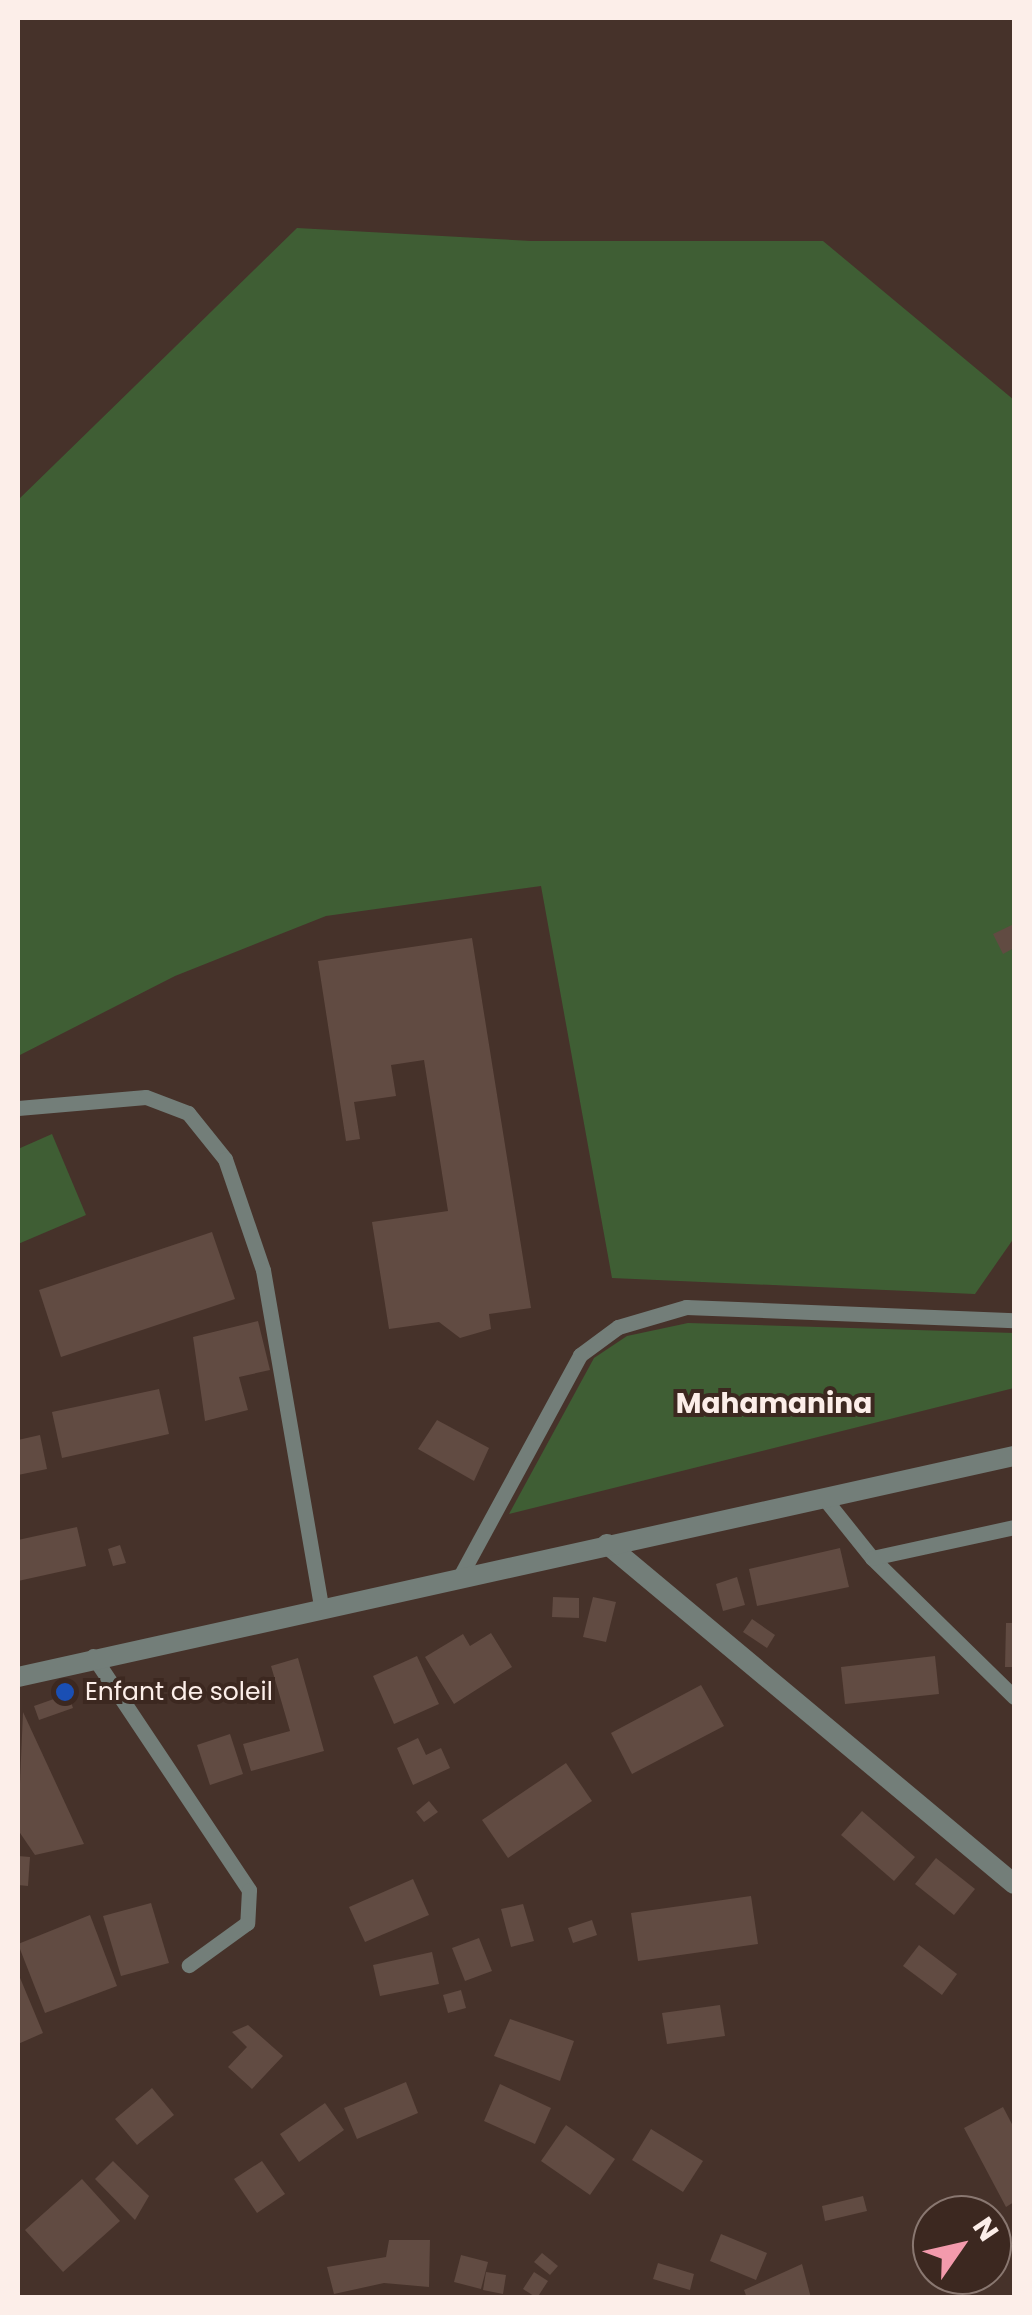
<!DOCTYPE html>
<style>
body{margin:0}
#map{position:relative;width:1032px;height:2315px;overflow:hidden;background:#46322a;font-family:Poppins,sans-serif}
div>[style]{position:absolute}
.green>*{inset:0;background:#3f5e34}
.building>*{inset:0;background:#614b42}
.service>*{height:15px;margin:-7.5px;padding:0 7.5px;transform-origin:7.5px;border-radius:7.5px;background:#737e79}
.minor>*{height:20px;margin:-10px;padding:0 10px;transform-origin:10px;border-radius:10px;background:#737e79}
.tertiary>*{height:20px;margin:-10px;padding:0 10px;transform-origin:10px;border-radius:10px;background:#737e79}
.dots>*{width:28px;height:28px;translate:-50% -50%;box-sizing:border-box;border:5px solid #3c2820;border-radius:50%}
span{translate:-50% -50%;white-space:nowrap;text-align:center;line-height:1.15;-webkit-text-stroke:8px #3c2820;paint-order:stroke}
.poi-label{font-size:25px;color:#fceee9}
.left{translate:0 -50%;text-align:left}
.neighbourhood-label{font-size:28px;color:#fceee9;font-weight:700}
.frame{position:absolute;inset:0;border:20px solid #fceee9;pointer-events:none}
.north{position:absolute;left:912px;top:2195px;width:100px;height:100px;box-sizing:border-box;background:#3c2820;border:2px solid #897770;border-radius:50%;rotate:56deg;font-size:28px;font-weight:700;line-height:40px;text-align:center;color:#fceee9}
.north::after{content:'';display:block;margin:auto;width:35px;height:45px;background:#f39aac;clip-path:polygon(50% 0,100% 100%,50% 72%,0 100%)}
</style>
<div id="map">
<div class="green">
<div style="clip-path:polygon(297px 228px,531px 241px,823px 241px,1014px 400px,1014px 1238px,975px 1294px,612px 1278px,541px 886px,326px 916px,175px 976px,18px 1056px,18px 500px)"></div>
<div style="clip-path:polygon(52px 1134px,86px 1215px,18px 1244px,18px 1149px)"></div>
<div style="clip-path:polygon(688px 1323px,1014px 1333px,1014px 1388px,509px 1514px,594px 1358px,627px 1336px)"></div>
</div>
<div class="building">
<div style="clip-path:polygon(1014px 924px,1014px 948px,1003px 954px,993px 934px)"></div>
<div style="clip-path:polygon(472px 938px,531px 1308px,489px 1314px,491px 1329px,460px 1338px,439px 1322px,389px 1329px,372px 1222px,448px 1211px,424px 1060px,391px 1065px,396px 1096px,354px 1102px,360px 1139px,346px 1141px,318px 961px)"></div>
<div style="clip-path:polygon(212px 1232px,235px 1299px,61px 1357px,39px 1290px)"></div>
<div style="clip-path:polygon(258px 1321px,270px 1370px,239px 1377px,248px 1410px,205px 1421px,193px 1337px)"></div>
<div style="clip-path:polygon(159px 1389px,169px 1434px,62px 1458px,52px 1412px)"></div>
<div style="clip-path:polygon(437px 1420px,489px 1448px,474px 1481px,418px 1449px)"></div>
<div style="clip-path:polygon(40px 1435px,47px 1469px,18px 1475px,18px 1440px)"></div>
<div style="clip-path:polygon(77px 1527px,86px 1566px,18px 1581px,18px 1540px)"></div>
<div style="clip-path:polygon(120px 1545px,126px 1563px,113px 1566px,108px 1549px)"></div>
<div style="clip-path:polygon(840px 1548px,849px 1587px,757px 1606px,749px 1569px)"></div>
<div style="clip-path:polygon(737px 1577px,745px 1605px,723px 1611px,716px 1584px)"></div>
<div style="clip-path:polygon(553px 1597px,579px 1598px,579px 1618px,552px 1617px)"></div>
<div style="clip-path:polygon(593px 1597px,616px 1602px,606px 1642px,583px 1637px)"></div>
<div style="clip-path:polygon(752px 1619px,775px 1635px,767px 1648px,743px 1632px)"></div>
<div style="clip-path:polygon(1006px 1623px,1014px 1623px,1014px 1667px,1005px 1667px)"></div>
<div style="clip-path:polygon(491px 1633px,512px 1667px,454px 1704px,425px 1657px,463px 1634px,470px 1646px)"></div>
<div style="clip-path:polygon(417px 1656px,439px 1704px,394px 1724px,373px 1676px)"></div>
<div style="clip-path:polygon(935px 1656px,939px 1694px,845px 1704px,841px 1667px)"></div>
<div style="clip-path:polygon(298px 1658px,324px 1751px,251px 1771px,243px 1744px,290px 1731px,271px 1666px)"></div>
<div style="clip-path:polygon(701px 1685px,724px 1726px,632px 1774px,611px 1733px)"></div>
<div style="clip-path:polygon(68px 1694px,73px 1708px,39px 1720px,34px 1706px)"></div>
<div style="clip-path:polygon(23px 1712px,84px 1844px,35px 1855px,18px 1830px)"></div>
<div style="clip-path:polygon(230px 1734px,243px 1774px,210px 1785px,197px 1745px)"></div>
<div style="clip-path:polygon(418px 1738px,426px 1755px,441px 1748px,450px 1768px,413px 1785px,397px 1748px)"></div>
<div style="clip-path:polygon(566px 1763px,592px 1801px,508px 1858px,482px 1820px)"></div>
<div style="clip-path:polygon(429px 1801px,438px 1812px,424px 1822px,416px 1812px)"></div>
<div style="clip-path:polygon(862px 1811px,915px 1857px,894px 1881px,841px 1835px)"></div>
<div style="clip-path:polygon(18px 1856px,30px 1857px,28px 1886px,18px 1885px)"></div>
<div style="clip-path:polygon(936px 1858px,975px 1889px,954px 1915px,915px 1884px)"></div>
<div style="clip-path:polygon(413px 1879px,429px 1915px,365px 1942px,349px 1907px)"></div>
<div style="clip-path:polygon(751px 1896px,758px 1944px,638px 1961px,631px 1913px)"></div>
<div style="clip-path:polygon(151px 1903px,169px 1963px,121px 1976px,103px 1916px)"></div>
<div style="clip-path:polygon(523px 1904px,534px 1941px,511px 1947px,501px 1909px)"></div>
<div style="clip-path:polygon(90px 1915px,117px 1986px,45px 2013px,18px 1944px)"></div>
<div style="clip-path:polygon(592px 1920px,597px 1935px,573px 1943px,568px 1928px)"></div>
<div style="clip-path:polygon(479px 1938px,492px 1971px,465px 1981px,452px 1948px)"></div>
<div style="clip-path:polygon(919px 1945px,957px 1974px,942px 1995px,903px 1966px)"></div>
<div style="clip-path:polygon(432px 1952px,439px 1984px,380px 1996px,373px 1965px)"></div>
<div style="clip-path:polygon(18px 1973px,43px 2033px,18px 2044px)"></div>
<div style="clip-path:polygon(461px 1990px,466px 2008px,448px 2013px,443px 1995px)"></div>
<div style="clip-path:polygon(720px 2005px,725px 2036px,667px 2044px,662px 2013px)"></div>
<div style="clip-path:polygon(510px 2019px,574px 2041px,560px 2081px,494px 2056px)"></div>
<div style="clip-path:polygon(248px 2025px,283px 2056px,252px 2089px,228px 2067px,247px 2047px,232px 2032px)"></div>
<div style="clip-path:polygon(406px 2082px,418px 2113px,357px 2139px,344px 2108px)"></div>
<div style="clip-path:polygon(500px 2084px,551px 2108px,535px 2144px,484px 2121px)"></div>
<div style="clip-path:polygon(152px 2088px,174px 2115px,137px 2145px,115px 2119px)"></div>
<div style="clip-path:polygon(325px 2103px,344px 2130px,299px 2162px,280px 2134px)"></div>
<div style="clip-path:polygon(1003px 2107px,1014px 2128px,1014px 2202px,1006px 2207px,964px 2128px)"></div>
<div style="clip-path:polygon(566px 2125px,615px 2159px,590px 2195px,541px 2161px)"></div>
<div style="clip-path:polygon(651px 2129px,703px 2161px,683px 2192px,632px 2160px)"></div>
<div style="clip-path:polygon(113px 2161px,149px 2196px,135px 2220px,95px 2179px)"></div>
<div style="clip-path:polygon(262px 2161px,285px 2194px,257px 2213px,234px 2179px)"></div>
<div style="clip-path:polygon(82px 2179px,120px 2221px,63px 2272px,25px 2230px)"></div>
<div style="clip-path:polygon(863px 2196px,867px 2211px,825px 2221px,822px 2206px)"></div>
<div style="clip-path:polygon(721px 2234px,767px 2253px,756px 2280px,710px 2261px)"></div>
<div style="clip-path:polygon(389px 2240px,430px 2240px,429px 2287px,384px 2283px,334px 2294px,327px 2267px,386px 2257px)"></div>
<div style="clip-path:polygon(542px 2253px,558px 2266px,550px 2275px,534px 2262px)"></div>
<div style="clip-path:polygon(461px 2255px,488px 2262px,481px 2289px,454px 2282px)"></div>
<div style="clip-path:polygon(658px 2263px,694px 2274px,690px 2290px,653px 2279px)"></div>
<div style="clip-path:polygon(802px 2264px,811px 2298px,747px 2298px,744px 2290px)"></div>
<div style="clip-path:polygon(486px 2272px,506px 2275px,503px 2294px,483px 2290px)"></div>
<div style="clip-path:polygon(534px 2272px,548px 2281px,537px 2298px,523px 2289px)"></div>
</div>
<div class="service">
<div style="left:18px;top:1108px;width:128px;rotate:-4.9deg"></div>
<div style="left:146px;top:1097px;width:45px;rotate:20.9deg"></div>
<div style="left:188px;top:1113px;width:59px;rotate:51.2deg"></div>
<div style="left:225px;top:1159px;width:117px;rotate:71.1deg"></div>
<div style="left:263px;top:1270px;width:342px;rotate:80.2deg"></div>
<div style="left:824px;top:1498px;width:77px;rotate:51.3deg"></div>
<div style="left:872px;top:1558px;width:199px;rotate:44.4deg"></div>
<div style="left:872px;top:1558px;width:145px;rotate:-12.3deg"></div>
<div style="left:458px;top:1580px;width:256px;rotate:-61.5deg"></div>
<div style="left:580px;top:1355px;width:47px;rotate:-36.4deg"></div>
<div style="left:618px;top:1327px;width:71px;rotate:-16.4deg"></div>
<div style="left:686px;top:1307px;width:328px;rotate:2.3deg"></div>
<div style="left:93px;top:1656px;width:281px;rotate:56.3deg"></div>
<div style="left:249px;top:1890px;width:33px;rotate:93deg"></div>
<div style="left:247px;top:1923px;width:72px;rotate:144.1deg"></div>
</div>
<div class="minor">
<div style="left:607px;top:1544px;width:530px;rotate:39.87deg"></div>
</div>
<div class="tertiary">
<div style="left:18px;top:1677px;width:1020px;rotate:-12.51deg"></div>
</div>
<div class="dots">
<div style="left:65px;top:1692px;background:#1a4fb4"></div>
</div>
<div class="poi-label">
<span class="left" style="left:85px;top:1692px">Enfant de soleil</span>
</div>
<div class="neighbourhood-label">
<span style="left:774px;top:1404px">Mahamanina</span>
</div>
<div class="frame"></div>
<div class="north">N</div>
</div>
